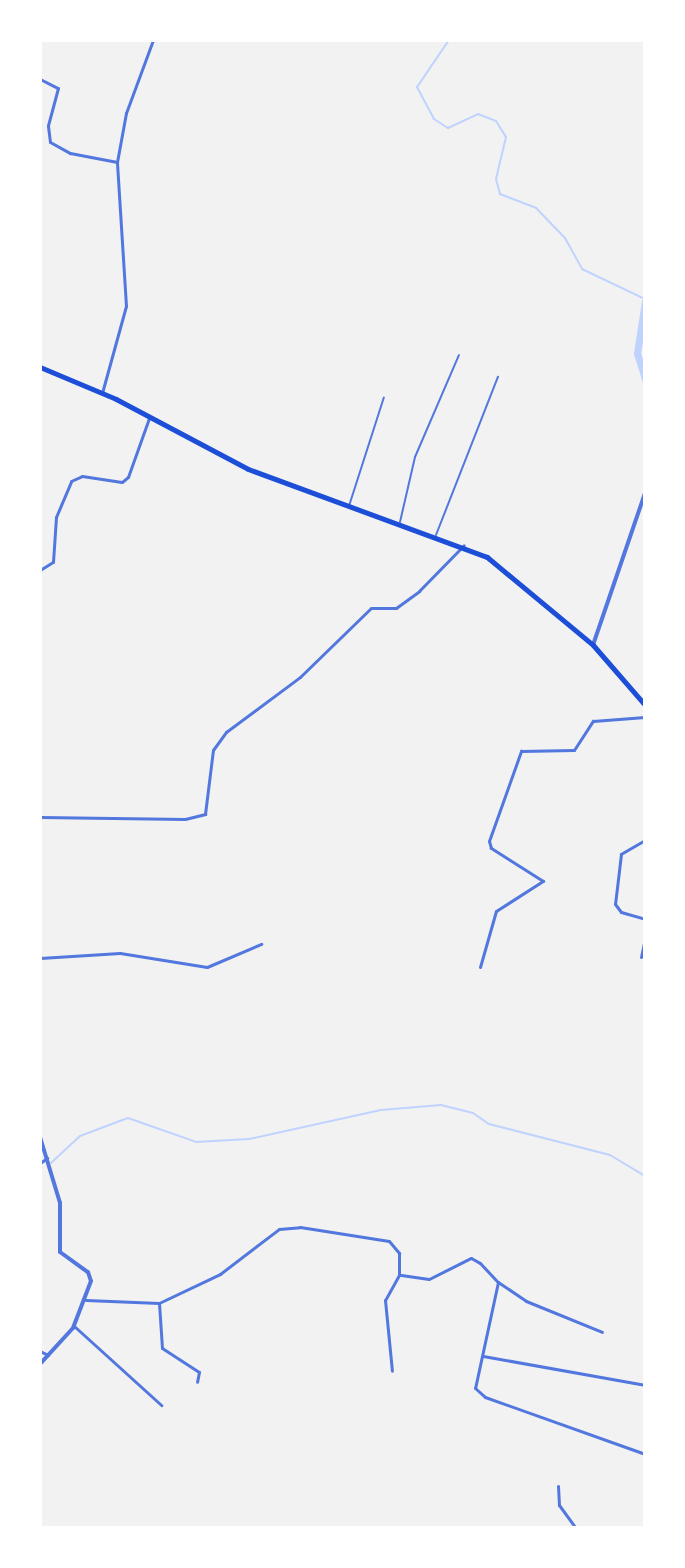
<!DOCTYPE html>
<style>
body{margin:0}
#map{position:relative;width:685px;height:1568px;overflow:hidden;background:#f2f2f2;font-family:"Roboto Condensed",sans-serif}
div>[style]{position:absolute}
.stream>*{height:2px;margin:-1px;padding:0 1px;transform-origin:1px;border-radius:1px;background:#bfd3fe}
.canal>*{height:7px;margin:-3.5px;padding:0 3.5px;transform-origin:3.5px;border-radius:3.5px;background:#bfd3fe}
.service>*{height:2px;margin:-1px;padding:0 1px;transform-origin:1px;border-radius:1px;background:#5277de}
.minor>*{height:3px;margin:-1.5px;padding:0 1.5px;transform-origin:1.5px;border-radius:1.5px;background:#5277de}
.tertiary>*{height:4px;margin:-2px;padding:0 2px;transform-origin:2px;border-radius:2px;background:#5277de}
.primary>*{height:5px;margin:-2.5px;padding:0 2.5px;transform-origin:2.5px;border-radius:2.5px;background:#1d4ed8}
span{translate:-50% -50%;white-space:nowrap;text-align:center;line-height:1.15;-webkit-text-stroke:7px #fff;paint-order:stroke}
.frame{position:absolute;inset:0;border:42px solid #fff;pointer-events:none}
</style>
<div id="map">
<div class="stream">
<div style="left:449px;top:40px;width:57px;rotate:124.2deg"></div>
<div style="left:417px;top:87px;width:36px;rotate:62deg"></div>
<div style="left:434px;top:119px;width:17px;rotate:33deg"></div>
<div style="left:448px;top:128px;width:33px;rotate:-25deg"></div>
<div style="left:478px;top:114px;width:19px;rotate:21deg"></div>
<div style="left:496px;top:121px;width:19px;rotate:58deg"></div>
<div style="left:506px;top:137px;width:43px;rotate:103.4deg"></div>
<div style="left:496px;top:179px;width:16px;rotate:75deg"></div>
<div style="left:500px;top:194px;width:39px;rotate:21deg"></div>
<div style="left:536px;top:208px;width:42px;rotate:46deg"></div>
<div style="left:565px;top:238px;width:35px;rotate:61deg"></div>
<div style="left:582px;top:269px;width:70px;rotate:25.5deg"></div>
<div style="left:51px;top:1163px;width:40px;rotate:-43deg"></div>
<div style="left:80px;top:1136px;width:51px;rotate:-20.6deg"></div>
<div style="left:128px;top:1118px;width:72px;rotate:19.4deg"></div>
<div style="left:196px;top:1142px;width:53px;rotate:-3.2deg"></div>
<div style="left:249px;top:1139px;width:135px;rotate:-12.4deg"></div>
<div style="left:381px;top:1110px;width:60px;rotate:-4.8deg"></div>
<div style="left:441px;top:1105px;width:33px;rotate:14deg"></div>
<div style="left:473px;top:1113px;width:19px;rotate:35deg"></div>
<div style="left:489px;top:1124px;width:125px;rotate:14.4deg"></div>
<div style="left:610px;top:1155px;width:41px;rotate:31deg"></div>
</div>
<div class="canal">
<div style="left:645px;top:301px;width:53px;rotate:98.7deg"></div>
<div style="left:637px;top:353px;width:27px;rotate:73deg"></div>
</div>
<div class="service">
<div style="left:349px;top:506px;width:114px;rotate:-72.2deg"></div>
<div style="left:400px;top:522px;width:67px;rotate:-77deg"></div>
<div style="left:415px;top:457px;width:111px;rotate:-66.7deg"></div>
<div style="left:436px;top:535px;width:170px;rotate:-68.6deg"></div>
</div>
<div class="minor">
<div style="left:40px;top:79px;width:20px;rotate:27deg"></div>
<div style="left:58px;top:88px;width:39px;rotate:105deg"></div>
<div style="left:48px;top:126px;width:16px;rotate:83deg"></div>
<div style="left:50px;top:142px;width:23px;rotate:29deg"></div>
<div style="left:70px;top:153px;width:48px;rotate:10.8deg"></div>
<div style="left:102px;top:393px;width:90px;rotate:-74.6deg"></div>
<div style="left:126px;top:306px;width:144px;rotate:-93.6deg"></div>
<div style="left:117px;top:162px;width:50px;rotate:-79.6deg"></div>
<div style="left:126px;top:113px;width:78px;rotate:-69.7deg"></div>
<div style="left:40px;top:570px;width:15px;rotate:-32deg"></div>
<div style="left:53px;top:562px;width:45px;rotate:-86.2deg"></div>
<div style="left:56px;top:517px;width:39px;rotate:-67deg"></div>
<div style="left:71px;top:481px;width:12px;rotate:-24deg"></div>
<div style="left:82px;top:476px;width:40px;rotate:8.5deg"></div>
<div style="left:122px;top:482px;width:8px;rotate:-40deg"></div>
<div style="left:128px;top:477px;width:63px;rotate:-70.4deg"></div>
<div style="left:40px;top:817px;width:145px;rotate:0.8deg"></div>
<div style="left:185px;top:819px;width:21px;rotate:-14deg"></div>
<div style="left:205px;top:814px;width:64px;rotate:-82.9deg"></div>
<div style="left:213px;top:750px;width:22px;rotate:-54deg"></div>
<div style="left:226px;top:732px;width:92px;rotate:-36.6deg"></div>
<div style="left:300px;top:677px;width:99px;rotate:-44.2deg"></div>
<div style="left:371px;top:608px;width:25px"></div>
<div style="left:396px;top:608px;width:29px;rotate:-36deg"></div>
<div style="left:419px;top:591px;width:64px;rotate:-45.6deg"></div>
<div style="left:645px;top:840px;width:28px;rotate:150deg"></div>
<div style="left:621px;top:854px;width:50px;rotate:96.8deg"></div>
<div style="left:615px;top:904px;width:10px;rotate:53deg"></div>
<div style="left:621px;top:912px;width:25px;rotate:16deg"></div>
<div style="left:641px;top:957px;width:19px;rotate:-78deg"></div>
<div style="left:40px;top:958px;width:80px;rotate:-3.6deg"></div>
<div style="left:120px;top:953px;width:88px;rotate:9.1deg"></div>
<div style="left:207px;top:967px;width:59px;rotate:-23.1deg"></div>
<div style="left:480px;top:967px;width:58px;rotate:-74.1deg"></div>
<div style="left:496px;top:911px;width:56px;rotate:-32.6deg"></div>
<div style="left:543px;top:881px;width:62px;rotate:-147.6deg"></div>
<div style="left:491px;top:848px;width:7px;rotate:-106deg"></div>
<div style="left:489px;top:841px;width:96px;rotate:-70.4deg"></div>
<div style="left:521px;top:751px;width:53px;rotate:-1.1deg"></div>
<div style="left:574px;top:750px;width:35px;rotate:-57deg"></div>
<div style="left:593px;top:721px;width:52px;rotate:-4.4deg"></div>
<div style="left:40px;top:1163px;width:9px;rotate:-36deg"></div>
<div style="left:401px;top:1275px;width:28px;rotate:8deg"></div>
<div style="left:429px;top:1279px;width:47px;rotate:-26.6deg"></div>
<div style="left:471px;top:1258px;width:10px;rotate:29deg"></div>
<div style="left:480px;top:1263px;width:26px;rotate:47deg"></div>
<div style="left:498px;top:1282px;width:108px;rotate:102.2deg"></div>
<div style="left:475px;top:1388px;width:13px;rotate:42deg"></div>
<div style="left:485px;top:1397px;width:170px;rotate:19.6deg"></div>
<div style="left:498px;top:1282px;width:34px;rotate:34deg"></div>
<div style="left:526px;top:1301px;width:82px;rotate:22.2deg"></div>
<div style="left:86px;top:1300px;width:73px;rotate:2.4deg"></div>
<div style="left:159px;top:1303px;width:68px;rotate:-25.4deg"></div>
<div style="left:220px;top:1274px;width:74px;rotate:-37.3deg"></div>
<div style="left:279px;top:1229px;width:21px;rotate:-5deg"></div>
<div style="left:300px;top:1227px;width:90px;rotate:8.9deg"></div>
<div style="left:389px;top:1241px;width:16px;rotate:50deg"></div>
<div style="left:399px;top:1253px;width:22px;rotate:90deg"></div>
<div style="left:399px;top:1275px;width:29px;rotate:119deg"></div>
<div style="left:385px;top:1300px;width:71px;rotate:84.4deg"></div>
<div style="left:159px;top:1303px;width:45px;rotate:86.2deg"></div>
<div style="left:162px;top:1348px;width:44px;rotate:33deg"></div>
<div style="left:199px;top:1372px;width:10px;rotate:101deg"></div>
<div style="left:74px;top:1326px;width:118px;rotate:42.2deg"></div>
<div style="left:40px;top:1351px;width:9px;rotate:27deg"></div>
<div style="left:483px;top:1356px;width:165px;rotate:10.1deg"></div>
<div style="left:558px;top:1486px;width:19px;rotate:87deg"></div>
<div style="left:559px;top:1505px;width:29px;rotate:54deg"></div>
</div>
<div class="tertiary">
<div style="left:593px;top:645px;width:161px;rotate:-71.1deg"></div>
<div style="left:40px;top:1137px;width:69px;rotate:73.1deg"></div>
<div style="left:60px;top:1203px;width:49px;rotate:90deg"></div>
<div style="left:60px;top:1252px;width:34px;rotate:36deg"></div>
<div style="left:88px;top:1272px;width:9px;rotate:72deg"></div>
<div style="left:91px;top:1281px;width:50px;rotate:111deg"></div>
<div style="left:73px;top:1328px;width:49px;rotate:132.5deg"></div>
</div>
<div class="primary">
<div style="left:40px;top:367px;width:82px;rotate:22.8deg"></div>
<div style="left:116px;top:399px;width:149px;rotate:27.9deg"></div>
<div style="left:248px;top:469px;width:255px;rotate:20.2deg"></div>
<div style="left:487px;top:557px;width:138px;rotate:39.7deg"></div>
<div style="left:593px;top:645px;width:79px;rotate:49.1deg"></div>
</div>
<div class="frame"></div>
</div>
